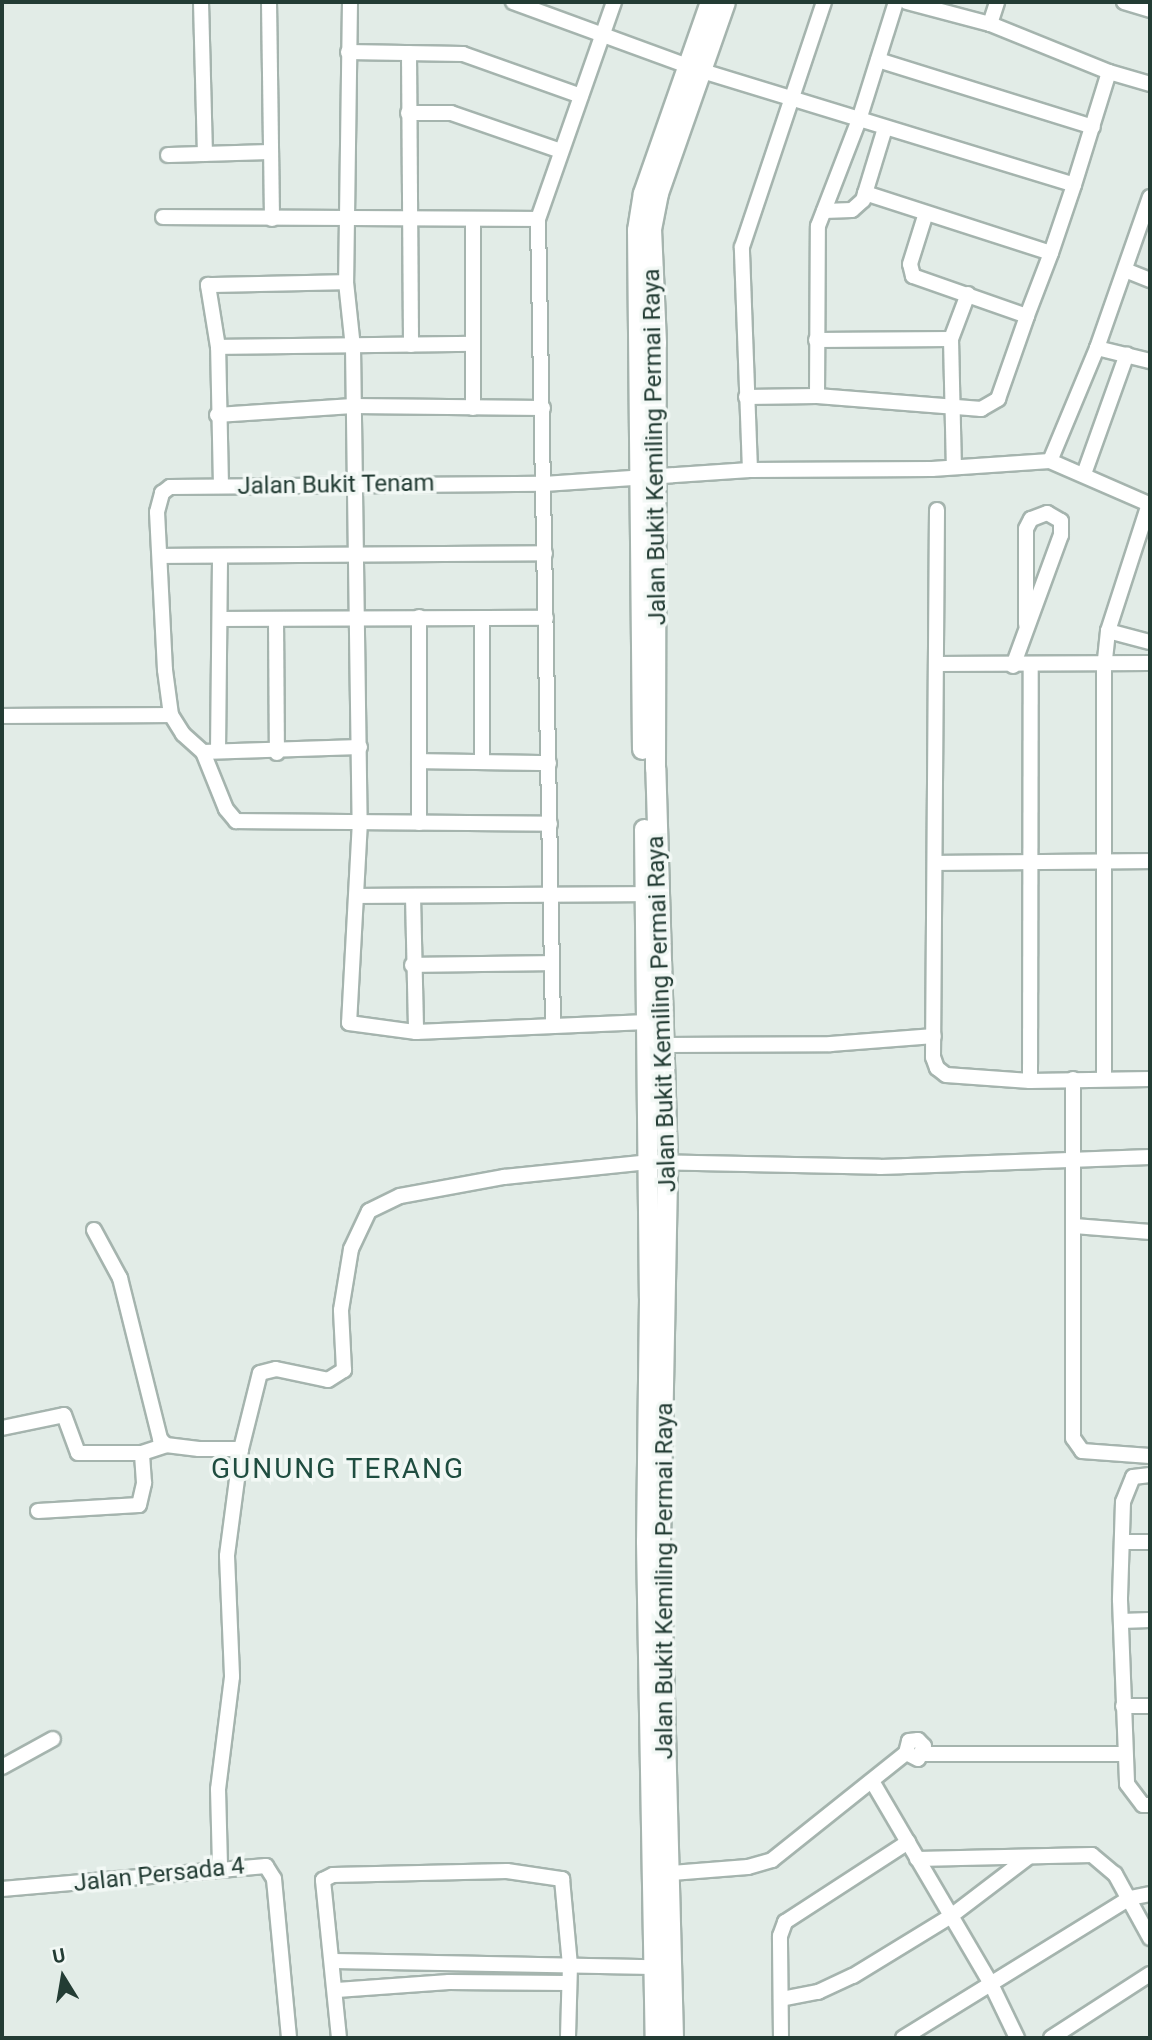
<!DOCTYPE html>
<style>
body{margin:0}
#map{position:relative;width:1152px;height:2040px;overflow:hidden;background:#e2ece7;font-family:Roboto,sans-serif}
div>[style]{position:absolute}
.roads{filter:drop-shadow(2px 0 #a5b4ae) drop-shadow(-2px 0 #a5b4ae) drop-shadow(0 2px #a5b4ae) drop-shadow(0 -2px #a5b4ae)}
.street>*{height:14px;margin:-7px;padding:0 7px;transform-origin:7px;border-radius:7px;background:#fff}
.secondary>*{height:19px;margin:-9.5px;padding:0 9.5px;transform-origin:9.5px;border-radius:9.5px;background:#fff}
span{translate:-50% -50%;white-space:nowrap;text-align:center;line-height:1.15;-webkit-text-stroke:7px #f2f8f5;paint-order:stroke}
.street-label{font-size:24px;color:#233c34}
.quarter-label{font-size:28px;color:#1f4d40;letter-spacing:2px}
.frame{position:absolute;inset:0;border:4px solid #233c34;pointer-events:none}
.north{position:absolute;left:28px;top:1942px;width:70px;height:70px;-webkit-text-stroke:5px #f2f8f5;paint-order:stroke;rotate:349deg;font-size:19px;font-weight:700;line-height:28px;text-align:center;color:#233c34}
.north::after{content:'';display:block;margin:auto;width:24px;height:32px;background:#233c34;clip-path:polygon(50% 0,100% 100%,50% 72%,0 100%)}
</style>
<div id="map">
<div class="roads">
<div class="street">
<div style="left:201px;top:2px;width:152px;rotate:88.5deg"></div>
<div style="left:269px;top:2px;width:217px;rotate:89.2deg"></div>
<div style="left:350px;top:2px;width:280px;rotate:90.8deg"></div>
<div style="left:346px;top:282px;width:65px;rotate:83.9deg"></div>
<div style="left:353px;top:347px;width:474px;rotate:89.2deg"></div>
<div style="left:360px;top:821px;width:202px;rotate:93.1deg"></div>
<div style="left:349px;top:1023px;width:68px;rotate:7.7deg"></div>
<div style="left:416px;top:1032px;width:231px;rotate:-2.5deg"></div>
<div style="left:513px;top:2px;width:198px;rotate:20.1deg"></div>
<div style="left:699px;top:70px;width:392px;rotate:17deg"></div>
<div style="left:1074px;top:185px;width:118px;rotate:-72.8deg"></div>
<div style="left:1109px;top:72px;width:128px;rotate:-158deg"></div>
<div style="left:990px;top:24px;width:86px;rotate:-165.2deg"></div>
<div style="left:1124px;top:2px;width:27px;rotate:17deg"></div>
<div style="left:990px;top:24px;width:23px;rotate:-72deg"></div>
<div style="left:348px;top:52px;width:115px;rotate:1deg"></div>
<div style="left:463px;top:54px;width:125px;rotate:19.6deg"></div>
<div style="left:409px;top:53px;width:292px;rotate:89.6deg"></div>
<div style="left:878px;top:60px;width:225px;rotate:17.3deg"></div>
<div style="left:1109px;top:72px;width:43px;rotate:16.3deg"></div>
<div style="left:408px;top:113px;width:43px"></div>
<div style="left:451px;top:113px;width:116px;rotate:19.1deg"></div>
<div style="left:168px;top:155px;width:103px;rotate:-1.7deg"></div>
<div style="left:865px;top:193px;width:195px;rotate:17.9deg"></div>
<div style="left:1051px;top:253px;width:67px;rotate:110.9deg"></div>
<div style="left:824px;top:211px;width:28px;rotate:-2deg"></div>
<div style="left:852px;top:210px;width:15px;rotate:-42deg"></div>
<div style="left:863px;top:200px;width:75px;rotate:-73deg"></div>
<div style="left:163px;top:217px;width:375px;rotate:0.3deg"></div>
<div style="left:473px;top:220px;width:188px;rotate:90deg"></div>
<div style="left:1051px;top:253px;width:72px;rotate:-71.3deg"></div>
<div style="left:1125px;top:270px;width:27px;rotate:22deg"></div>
<div style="left:951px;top:339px;width:128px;rotate:88.7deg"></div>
<div style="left:816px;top:340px;width:135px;rotate:-0.4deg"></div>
<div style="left:951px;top:339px;width:48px;rotate:-69.3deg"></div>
<div style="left:218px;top:347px;width:252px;rotate:-0.7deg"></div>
<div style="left:1097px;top:348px;width:55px;rotate:13.8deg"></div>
<div style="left:817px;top:396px;width:170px;rotate:-89.7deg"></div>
<div style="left:818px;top:226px;width:114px;rotate:-68.9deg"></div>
<div style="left:859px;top:120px;width:124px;rotate:-72.6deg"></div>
<div style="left:746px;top:397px;width:71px;rotate:-0.8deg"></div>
<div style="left:817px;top:396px;width:165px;rotate:4.5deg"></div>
<div style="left:981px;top:409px;width:20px;rotate:-30deg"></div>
<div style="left:998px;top:399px;width:88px;rotate:-70.7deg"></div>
<div style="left:1027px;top:316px;width:121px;rotate:-160.7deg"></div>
<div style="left:913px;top:276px;width:12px;rotate:-104deg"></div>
<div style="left:910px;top:264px;width:53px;rotate:-72.6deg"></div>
<div style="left:217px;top:415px;width:136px;rotate:-3.8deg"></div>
<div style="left:353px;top:406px;width:190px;rotate:0.6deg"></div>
<div style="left:1050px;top:461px;width:122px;rotate:-67.4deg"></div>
<div style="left:1097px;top:348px;width:160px;rotate:-70.7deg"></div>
<div style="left:750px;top:470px;width:223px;rotate:-92.1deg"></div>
<div style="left:742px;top:247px;width:258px;rotate:-71.5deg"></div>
<div style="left:1084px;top:474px;width:127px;rotate:-70.3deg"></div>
<div style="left:221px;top:486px;width:139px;rotate:-91.2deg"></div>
<div style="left:218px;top:347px;width:63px;rotate:-99.2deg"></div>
<div style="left:208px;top:285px;width:138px;rotate:-1.2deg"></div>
<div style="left:937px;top:510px;width:547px;rotate:90.42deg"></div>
<div style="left:933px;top:1057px;width:12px;rotate:70deg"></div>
<div style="left:937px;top:1068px;width:11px;rotate:38deg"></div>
<div style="left:946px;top:1075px;width:84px;rotate:4.1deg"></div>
<div style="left:1030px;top:1081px;width:120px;rotate:-1deg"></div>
<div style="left:160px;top:556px;width:385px;rotate:-0.4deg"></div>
<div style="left:220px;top:619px;width:326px;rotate:-0.2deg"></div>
<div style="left:276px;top:619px;width:134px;rotate:89.6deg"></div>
<div style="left:1108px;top:631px;width:43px;rotate:14.7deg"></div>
<div style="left:936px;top:664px;width:214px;rotate:-0.3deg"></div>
<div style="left:1013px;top:666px;width:140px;rotate:-69.9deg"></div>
<div style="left:1061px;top:535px;width:14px;rotate:-90deg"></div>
<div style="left:1061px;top:521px;width:16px;rotate:-150deg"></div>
<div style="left:1047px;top:513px;width:17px;rotate:159deg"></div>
<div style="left:1031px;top:519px;width:11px;rotate:117deg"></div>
<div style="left:1026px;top:529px;width:95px;rotate:90deg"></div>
<div style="left:2px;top:716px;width:169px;rotate:-0.3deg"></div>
<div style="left:360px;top:747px;width:157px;rotate:178.2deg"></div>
<div style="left:203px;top:752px;width:61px;rotate:68deg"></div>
<div style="left:226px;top:809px;width:16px;rotate:50deg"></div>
<div style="left:236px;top:821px;width:314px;rotate:0.5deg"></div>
<div style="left:218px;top:751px;width:194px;rotate:-89.4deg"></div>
<div style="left:203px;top:752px;width:27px;rotate:-138deg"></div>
<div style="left:183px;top:734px;width:22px;rotate:-122deg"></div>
<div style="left:171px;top:715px;width:45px;rotate:-97.6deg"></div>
<div style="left:165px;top:670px;width:158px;rotate:-92.9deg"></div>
<div style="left:157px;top:512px;width:20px;rotate:-75deg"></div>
<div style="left:162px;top:493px;width:10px;rotate:-37deg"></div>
<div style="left:170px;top:487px;width:374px;rotate:-0.5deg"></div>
<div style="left:544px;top:484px;width:206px;rotate:-3.9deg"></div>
<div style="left:750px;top:470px;width:182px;rotate:-0.3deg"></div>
<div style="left:932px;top:469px;width:118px;rotate:-3.9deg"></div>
<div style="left:1050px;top:461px;width:108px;rotate:23.5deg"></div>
<div style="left:1149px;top:504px;width:133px;rotate:107.9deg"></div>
<div style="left:1108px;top:631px;width:36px;rotate:96deg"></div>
<div style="left:1104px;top:667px;width:412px;rotate:90deg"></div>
<div style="left:419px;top:761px;width:130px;rotate:0.9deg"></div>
<div style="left:482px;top:762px;width:144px;rotate:-90deg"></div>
<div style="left:419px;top:823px;width:206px;rotate:-90deg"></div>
<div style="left:936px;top:863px;width:214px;rotate:-0.5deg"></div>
<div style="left:358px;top:896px;width:296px;rotate:-0.4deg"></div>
<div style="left:413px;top:896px;width:136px;rotate:88.7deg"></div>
<div style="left:412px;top:965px;width:140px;rotate:-0.8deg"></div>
<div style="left:553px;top:1024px;width:805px;rotate:-91.07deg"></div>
<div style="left:538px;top:219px;width:230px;rotate:-70.7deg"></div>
<div style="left:665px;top:1045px;width:166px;rotate:-0.3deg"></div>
<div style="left:831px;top:1044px;width:103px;rotate:-4.4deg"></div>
<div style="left:1073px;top:1079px;width:359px;rotate:90deg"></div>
<div style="left:1073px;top:1438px;width:16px;rotate:55deg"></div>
<div style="left:1082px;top:1451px;width:68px;rotate:4.2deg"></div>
<div style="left:1030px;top:1081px;width:414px;rotate:-89.9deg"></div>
<div style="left:1075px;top:1226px;width:75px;rotate:4.6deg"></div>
<div style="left:94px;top:1230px;width:55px;rotate:61.6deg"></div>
<div style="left:120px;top:1278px;width:166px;rotate:76deg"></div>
<div style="left:160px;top:1439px;width:8px;rotate:45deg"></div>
<div style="left:166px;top:1445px;width:33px;rotate:7deg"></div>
<div style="left:199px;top:1449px;width:42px"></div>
<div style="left:241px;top:1449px;width:108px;rotate:97.5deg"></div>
<div style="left:227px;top:1556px;width:121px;rotate:87.6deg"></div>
<div style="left:232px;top:1677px;width:113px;rotate:97.1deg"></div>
<div style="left:218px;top:1789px;width:79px;rotate:88.5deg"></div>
<div style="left:2px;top:1428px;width:63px;rotate:-11.8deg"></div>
<div style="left:64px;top:1415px;width:40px;rotate:69.8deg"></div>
<div style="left:78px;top:1453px;width:64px"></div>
<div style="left:142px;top:1453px;width:25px;rotate:-18deg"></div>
<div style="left:241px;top:1449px;width:78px;rotate:-76deg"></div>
<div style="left:260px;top:1373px;width:16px;rotate:-14deg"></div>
<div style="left:276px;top:1369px;width:53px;rotate:11.9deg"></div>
<div style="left:328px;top:1380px;width:19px;rotate:-32deg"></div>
<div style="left:344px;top:1370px;width:60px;rotate:-92.9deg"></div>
<div style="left:341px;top:1310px;width:62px;rotate:-80.7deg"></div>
<div style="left:351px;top:1249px;width:42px;rotate:-64.7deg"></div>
<div style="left:369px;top:1211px;width:34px;rotate:-26deg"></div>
<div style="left:400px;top:1196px;width:106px;rotate:-10.4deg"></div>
<div style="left:504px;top:1177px;width:145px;rotate:-5.9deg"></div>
<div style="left:648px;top:1162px;width:232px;rotate:1.2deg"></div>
<div style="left:880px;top:1167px;width:270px;rotate:-2.1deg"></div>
<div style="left:1150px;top:1475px;width:17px;rotate:173deg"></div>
<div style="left:1133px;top:1477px;width:27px;rotate:112deg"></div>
<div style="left:1123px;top:1502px;width:98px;rotate:91.8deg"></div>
<div style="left:1120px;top:1600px;width:184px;rotate:87.8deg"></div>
<div style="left:1127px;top:1784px;width:26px;rotate:53deg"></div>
<div style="left:1143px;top:1805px;width:7px"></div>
<div style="left:38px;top:1511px;width:101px;rotate:-3.4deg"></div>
<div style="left:139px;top:1505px;width:23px;rotate:-77deg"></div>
<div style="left:144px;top:1483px;width:30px;rotate:-94deg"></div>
<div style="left:1122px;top:1542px;width:28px"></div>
<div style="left:1121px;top:1621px;width:29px;rotate:-2deg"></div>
<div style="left:1123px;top:1706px;width:27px"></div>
<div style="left:924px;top:1754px;width:200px"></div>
<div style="left:2px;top:1767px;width:58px;rotate:-28.8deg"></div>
<div style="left:872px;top:1781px;width:235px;rotate:59.6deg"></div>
<div style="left:991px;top:1984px;width:60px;rotate:64.3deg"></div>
<div style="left:917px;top:1859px;width:175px;rotate:-1.3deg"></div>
<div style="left:1092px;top:1855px;width:30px;rotate:40deg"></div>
<div style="left:1115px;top:1874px;width:73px;rotate:61.3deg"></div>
<div style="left:659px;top:1874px;width:89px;rotate:-4.5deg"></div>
<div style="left:748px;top:1867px;width:25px;rotate:-16deg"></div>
<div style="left:772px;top:1860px;width:171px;rotate:-38.6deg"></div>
<div style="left:906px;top:1753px;width:12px;rotate:-76deg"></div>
<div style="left:909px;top:1741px;width:9px;rotate:-6deg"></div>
<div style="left:918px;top:1740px;width:8px;rotate:45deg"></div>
<div style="left:924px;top:1746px;width:14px;rotate:115deg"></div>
<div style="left:918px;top:1759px;width:13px;rotate:-153deg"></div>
<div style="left:2px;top:1889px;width:265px;rotate:-5deg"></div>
<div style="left:266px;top:1866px;width:15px;rotate:58deg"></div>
<div style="left:274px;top:1879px;width:160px;rotate:84.6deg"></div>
<div style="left:334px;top:1961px;width:319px;rotate:1.1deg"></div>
<div style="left:337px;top:1990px;width:112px;rotate:-4.1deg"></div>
<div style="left:449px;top:1982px;width:119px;rotate:0.5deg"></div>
<div style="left:781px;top:1999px;width:38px;rotate:-11deg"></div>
<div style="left:818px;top:1992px;width:38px;rotate:-25deg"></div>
<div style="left:853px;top:1976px;width:115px;rotate:-31.5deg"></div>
<div style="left:951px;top:1916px;width:96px;rotate:-37.3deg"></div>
<div style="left:339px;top:2038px;width:159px;rotate:-95.8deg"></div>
<div style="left:323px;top:1880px;width:11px;rotate:-27deg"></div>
<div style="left:333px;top:1875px;width:174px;rotate:-1.3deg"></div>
<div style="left:507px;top:1871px;width:56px;rotate:8.3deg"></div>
<div style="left:562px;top:1879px;width:86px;rotate:84.7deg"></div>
<div style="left:570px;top:1965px;width:73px;rotate:91.6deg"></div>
<div style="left:781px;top:2038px;width:102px;rotate:-90.6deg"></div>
<div style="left:780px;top:1936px;width:15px;rotate:-70deg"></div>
<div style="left:785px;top:1922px;width:147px;rotate:-33deg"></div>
<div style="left:903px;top:2038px;width:267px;rotate:-31.7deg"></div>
<div style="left:1130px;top:1898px;width:20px;rotate:-11deg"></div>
<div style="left:1051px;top:2038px;width:118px;rotate:-32.9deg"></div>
</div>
<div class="secondary">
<div style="left:642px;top:749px;width:519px;rotate:-90.55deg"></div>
<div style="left:637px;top:230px;width:37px;rotate:-81deg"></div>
<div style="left:643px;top:193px;width:202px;rotate:-70.7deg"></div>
<div style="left:644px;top:829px;width:469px;rotate:89.4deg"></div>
<div style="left:649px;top:1298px;width:243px;rotate:90.7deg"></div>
<div style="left:646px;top:1541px;width:497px;rotate:89deg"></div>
<div style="left:673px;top:2038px;width:496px;rotate:-91.5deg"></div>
<div style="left:660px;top:1542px;width:380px;rotate:-88.9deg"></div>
<div style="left:667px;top:1162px;width:394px;rotate:-91.7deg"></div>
<div style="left:655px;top:768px;width:425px;rotate:-89.9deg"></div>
<div style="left:656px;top:343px;width:114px;rotate:-92.5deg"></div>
<div style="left:651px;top:229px;width:37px;rotate:-79deg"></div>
<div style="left:658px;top:193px;width:202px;rotate:-70.7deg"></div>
</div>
</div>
<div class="street-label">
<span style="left:655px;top:447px;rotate:-91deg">Jalan Bukit Kemiling Permai Raya</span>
<span style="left:336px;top:485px;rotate:-1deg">Jalan Bukit Tenam</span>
<span style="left:662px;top:1014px;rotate:-92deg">Jalan Bukit Kemiling Permai Raya</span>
<span style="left:665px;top:1581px;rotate:-90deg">Jalan Bukit Kemiling Permai Raya</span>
<span style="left:159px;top:1875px;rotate:-6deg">Jalan Persada 4</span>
</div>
<div class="quarter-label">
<span style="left:338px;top:1469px">GUNUNG TERANG</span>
</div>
<div class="frame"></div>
<div class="north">U</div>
</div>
